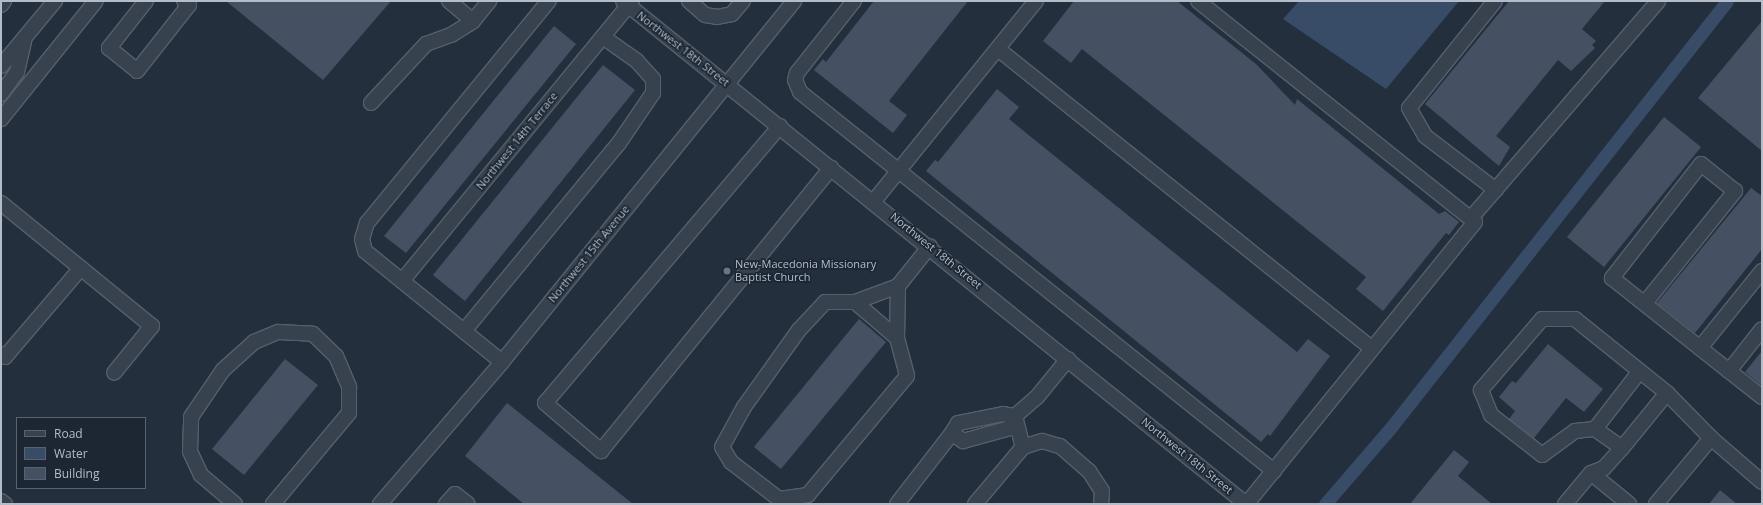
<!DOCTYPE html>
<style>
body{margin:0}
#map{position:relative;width:1763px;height:505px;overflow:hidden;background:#242f3e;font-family:"Open Sans",sans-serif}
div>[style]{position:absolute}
.water>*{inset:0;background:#394c67}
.canal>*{height:13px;margin:-6.5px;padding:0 6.5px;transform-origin:6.5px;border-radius:6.5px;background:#394c67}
.building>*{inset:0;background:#455162}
.roads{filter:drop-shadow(1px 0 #565f6c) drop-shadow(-1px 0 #565f6c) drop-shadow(0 1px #565f6c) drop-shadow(0 -1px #565f6c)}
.minor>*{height:14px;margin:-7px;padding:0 7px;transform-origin:7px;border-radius:7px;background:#38414e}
.dots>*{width:11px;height:11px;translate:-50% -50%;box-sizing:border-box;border:2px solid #1d2633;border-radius:50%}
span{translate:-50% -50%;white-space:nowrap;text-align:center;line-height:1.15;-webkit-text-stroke:3.5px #1d2633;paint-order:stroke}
.street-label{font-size:11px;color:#b4bcc9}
.poi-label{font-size:11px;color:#b4bcc9}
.left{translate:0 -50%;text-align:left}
.frame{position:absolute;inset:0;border:2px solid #b4bcc9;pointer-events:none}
.legend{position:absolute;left:16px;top:417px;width:130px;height:72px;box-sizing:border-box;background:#1d2633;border:1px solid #59626f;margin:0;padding:5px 7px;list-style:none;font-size:12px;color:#b4bcc9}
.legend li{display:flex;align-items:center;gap:8px;height:20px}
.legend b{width:20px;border:1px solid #59626f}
</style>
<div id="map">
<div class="water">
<div style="clip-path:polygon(1299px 1px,1459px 1px,1386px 89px,1283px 19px)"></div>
</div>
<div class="canal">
<div style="left:1325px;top:504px;width:103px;rotate:-49.3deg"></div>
<div style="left:1392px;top:426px;width:541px;rotate:-51.75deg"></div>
</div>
<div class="building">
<div style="clip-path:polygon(226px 1px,391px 1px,323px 80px)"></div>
<div style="clip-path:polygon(874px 1px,968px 1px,889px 101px,907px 115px,893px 133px,814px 70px,823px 59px,826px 62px)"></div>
<div style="clip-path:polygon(1074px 1px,1177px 1px,1256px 64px,1295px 105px,1297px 99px,1439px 214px,1445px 211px,1459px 222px,1449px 235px,1446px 233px,1383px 311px,1356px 289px,1366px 277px,1082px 49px,1071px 63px,1043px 41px)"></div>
<div style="clip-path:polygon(1509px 1px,1605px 1px,1582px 29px,1596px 41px,1592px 45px,1595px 48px,1571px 71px,1558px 60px,1496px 136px,1510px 147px,1499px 166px,1425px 104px)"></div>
<div style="clip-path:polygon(1762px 21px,1762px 151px,1698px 98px)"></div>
<div style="clip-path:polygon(554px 26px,576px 44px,406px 253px,384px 236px)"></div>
<div style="clip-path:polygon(603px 65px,635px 90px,465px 301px,433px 275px)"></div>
<div style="clip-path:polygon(997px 89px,1019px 107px,1009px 119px,1297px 352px,1308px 339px,1330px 356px,1270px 436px,1268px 434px,1261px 442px,926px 171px,935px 160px,938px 162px)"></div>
<div style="clip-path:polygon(1664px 117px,1701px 147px,1604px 267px,1567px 237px)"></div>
<div style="clip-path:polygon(1751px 188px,1762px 196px,1762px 249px,1695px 333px,1657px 303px)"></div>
<div style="clip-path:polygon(859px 319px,886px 342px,781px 469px,754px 447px)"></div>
<div style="clip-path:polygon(1548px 344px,1603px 389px,1584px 412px,1566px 398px,1534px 438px,1509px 419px,1515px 411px,1499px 397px,1512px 381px,1516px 383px)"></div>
<div style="clip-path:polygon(1762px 351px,1762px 386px,1745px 372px)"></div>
<div style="clip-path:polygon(285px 359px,318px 385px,244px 475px,212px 449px)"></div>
<div style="clip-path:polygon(507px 403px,633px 504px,524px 504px,465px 456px)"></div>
<div style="clip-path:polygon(1454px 450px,1469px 462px,1458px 476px,1492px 504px,1410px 504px)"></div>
<div style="clip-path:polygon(1720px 490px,1737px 504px,1709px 504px)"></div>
</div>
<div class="roads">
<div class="minor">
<div style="left:146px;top:1px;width:60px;rotate:128.2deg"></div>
<div style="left:109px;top:48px;width:36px;rotate:39deg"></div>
<div style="left:137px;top:71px;width:84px;rotate:-51.8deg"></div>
<div style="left:189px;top:5px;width:6px;rotate:-141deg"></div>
<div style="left:449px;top:1px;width:31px;rotate:40deg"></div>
<div style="left:473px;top:21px;width:26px;rotate:-51deg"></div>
<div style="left:623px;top:1px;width:801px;rotate:38.92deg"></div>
<div style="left:689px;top:1px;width:21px;rotate:41deg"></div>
<div style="left:705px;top:15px;width:12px;rotate:9deg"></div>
<div style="left:717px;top:17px;width:15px;rotate:-11deg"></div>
<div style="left:732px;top:14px;width:17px;rotate:-50deg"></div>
<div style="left:854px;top:1px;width:92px;rotate:128.4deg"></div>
<div style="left:797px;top:73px;width:7px;rotate:106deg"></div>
<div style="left:795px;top:80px;width:13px;rotate:67deg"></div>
<div style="left:800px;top:92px;width:607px;rotate:38.65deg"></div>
<div style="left:1198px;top:1px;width:354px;rotate:38.6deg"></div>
<div style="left:1475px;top:222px;width:363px;rotate:129deg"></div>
<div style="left:1495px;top:1px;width:137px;rotate:128.8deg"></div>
<div style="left:1409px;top:108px;width:32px;rotate:60deg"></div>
<div style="left:1425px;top:136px;width:89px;rotate:37.3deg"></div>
<div style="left:1px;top:5px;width:5px;rotate:-53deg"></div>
<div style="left:998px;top:49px;width:479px;rotate:38.7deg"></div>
<div style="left:1px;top:66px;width:85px;rotate:-50.3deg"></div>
<div style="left:1px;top:94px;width:27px;rotate:-54deg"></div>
<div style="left:17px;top:72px;width:32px;rotate:-77deg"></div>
<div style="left:371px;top:103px;width:81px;rotate:-47deg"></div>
<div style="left:426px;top:44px;width:27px;rotate:-20deg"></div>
<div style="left:451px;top:35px;width:26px;rotate:-32deg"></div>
<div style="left:1px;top:119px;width:151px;rotate:-51.2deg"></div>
<div style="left:780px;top:126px;width:363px;rotate:130.3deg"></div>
<div style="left:545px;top:403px;width:74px;rotate:40.6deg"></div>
<div style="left:601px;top:451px;width:365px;rotate:-50.9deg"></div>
<div style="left:874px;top:201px;width:257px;rotate:-51deg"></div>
<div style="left:1px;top:203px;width:195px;rotate:39.2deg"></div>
<div style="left:152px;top:326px;width:60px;rotate:129deg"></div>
<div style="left:1471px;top:218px;width:286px;rotate:-49.2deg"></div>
<div style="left:402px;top:281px;width:362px;rotate:-50.6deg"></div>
<div style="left:898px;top:286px;width:52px;rotate:91.1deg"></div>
<div style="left:897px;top:338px;width:39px;rotate:75deg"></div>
<div style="left:907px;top:376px;width:155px;rotate:129.8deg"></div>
<div style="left:808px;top:495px;width:29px;rotate:172deg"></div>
<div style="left:779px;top:499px;width:61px;rotate:-142.4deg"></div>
<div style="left:731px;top:462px;width:17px;rotate:-121deg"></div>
<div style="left:722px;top:447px;width:46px;rotate:-61.2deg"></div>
<div style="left:744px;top:407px;width:95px;rotate:-54.5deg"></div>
<div style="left:799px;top:330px;width:38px;rotate:-47deg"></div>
<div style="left:825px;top:302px;width:30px"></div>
<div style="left:855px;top:302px;width:46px;rotate:-20.4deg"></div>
<div style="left:898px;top:286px;width:51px;rotate:-51.3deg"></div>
<div style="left:855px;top:302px;width:55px;rotate:40.6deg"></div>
<div style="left:1645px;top:303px;width:144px;rotate:-51.2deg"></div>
<div style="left:1735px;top:191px;width:43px;rotate:-141.5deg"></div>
<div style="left:1701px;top:164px;width:145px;rotate:128deg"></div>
<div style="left:1612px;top:278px;width:149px;rotate:38.5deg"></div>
<div style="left:1729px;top:371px;width:53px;rotate:-51.8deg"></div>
<div style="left:464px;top:331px;width:244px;rotate:-50.5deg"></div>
<div style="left:619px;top:143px;width:60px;rotate:-55.8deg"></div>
<div style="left:653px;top:93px;width:14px;rotate:-90deg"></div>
<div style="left:653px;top:79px;width:24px;rotate:-132deg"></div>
<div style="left:637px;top:61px;width:42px;rotate:-144.8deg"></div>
<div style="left:1700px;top:348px;width:99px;rotate:-51.2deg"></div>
<div style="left:1px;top:354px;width:5px;rotate:37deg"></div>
<div style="left:5px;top:357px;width:117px;rotate:-49.5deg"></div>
<div style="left:502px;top:362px;width:176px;rotate:-141deg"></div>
<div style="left:365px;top:251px;width:12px;rotate:-104deg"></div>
<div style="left:362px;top:239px;width:17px;rotate:-73deg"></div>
<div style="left:367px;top:223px;width:287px;rotate:-50.7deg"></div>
<div style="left:1729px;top:371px;width:42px;rotate:38.2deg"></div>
<div style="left:1015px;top:416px;width:12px;rotate:-171deg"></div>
<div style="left:1003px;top:414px;width:46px;rotate:168.7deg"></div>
<div style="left:958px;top:423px;width:12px;rotate:121deg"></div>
<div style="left:952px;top:433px;width:14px;rotate:36deg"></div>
<div style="left:963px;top:441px;width:49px;rotate:-15.5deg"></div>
<div style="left:1010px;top:428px;width:13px;rotate:-67deg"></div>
<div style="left:1015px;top:416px;width:29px;rotate:-41deg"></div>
<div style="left:1037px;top:397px;width:49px;rotate:-50.8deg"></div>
<div style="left:1015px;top:416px;width:32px;rotate:76deg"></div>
<div style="left:1595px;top:429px;width:73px;rotate:-52.2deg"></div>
<div style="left:1711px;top:438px;width:67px;rotate:40.8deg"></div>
<div style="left:1591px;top:473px;width:14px;rotate:-21deg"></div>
<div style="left:1604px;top:468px;width:27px;rotate:-48deg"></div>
<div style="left:1622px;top:448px;width:71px;rotate:-50.7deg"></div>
<div style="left:1667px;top:393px;width:118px;rotate:-141.2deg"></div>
<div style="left:1575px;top:319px;width:33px;rotate:180deg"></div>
<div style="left:1542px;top:319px;width:94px;rotate:130.7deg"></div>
<div style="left:1481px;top:390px;width:27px;rotate:68deg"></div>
<div style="left:1491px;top:415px;width:65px;rotate:38.1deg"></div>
<div style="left:1542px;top:455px;width:41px;rotate:-36deg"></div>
<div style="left:1575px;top:431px;width:20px;rotate:-6deg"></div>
<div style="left:1595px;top:429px;width:33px;rotate:35deg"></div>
<div style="left:1px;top:501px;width:5px;rotate:37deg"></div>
<div style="left:235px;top:504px;width:45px;rotate:-139.5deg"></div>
<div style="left:201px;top:475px;width:26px;rotate:-115deg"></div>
<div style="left:190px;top:451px;width:34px;rotate:-88deg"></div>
<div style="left:191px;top:417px;width:57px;rotate:-55.8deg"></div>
<div style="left:223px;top:370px;width:42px;rotate:-42.1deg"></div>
<div style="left:254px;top:342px;width:26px;rotate:-23deg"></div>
<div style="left:278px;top:332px;width:35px;rotate:3deg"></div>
<div style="left:313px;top:334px;width:32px;rotate:44deg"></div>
<div style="left:336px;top:356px;width:34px;rotate:67deg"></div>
<div style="left:349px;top:387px;width:26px;rotate:90deg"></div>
<div style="left:349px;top:413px;width:119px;rotate:129.9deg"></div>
<div style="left:380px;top:504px;width:187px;rotate:-49.3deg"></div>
<div style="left:502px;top:362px;width:464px;rotate:-51deg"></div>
<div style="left:446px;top:504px;width:13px;rotate:-48deg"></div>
<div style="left:455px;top:494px;width:16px;rotate:38deg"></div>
<div style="left:897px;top:504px;width:90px;rotate:-52.2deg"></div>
<div style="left:975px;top:504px;width:75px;rotate:-49.9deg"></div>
<div style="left:1023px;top:447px;width:20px;rotate:-18deg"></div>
<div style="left:1042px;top:441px;width:19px;rotate:16deg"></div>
<div style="left:1060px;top:446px;width:38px;rotate:41deg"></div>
<div style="left:1089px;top:471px;width:24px;rotate:57deg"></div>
<div style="left:1102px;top:491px;width:13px;rotate:94deg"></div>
<div style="left:1565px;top:504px;width:40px;rotate:-50deg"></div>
<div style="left:1591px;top:473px;width:49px;rotate:39.2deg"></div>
<div style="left:1656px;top:504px;width:86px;rotate:-50.2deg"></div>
<div style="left:1711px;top:438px;width:63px;rotate:-134.4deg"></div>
</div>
</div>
<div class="dots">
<div style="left:727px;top:271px;background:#6b7280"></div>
</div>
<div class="street-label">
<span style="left:683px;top:49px;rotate:38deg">Northwest 18th Street</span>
<span style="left:517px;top:141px;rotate:-51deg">Northwest 14th Terrace</span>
<span style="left:936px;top:251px;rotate:39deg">Northwest 18th Street</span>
<span style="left:589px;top:254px;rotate:-51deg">Northwest 15th Avenue</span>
<span style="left:1187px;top:456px;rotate:39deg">Northwest 18th Street</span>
</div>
<div class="poi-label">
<span class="left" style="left:735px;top:271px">New-Macedonia Missionary<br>Baptist Church</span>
</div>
<div class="frame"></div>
<ul class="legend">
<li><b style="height:5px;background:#38414e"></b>Road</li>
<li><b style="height:11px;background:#394c67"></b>Water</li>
<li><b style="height:11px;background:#455162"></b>Building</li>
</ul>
</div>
